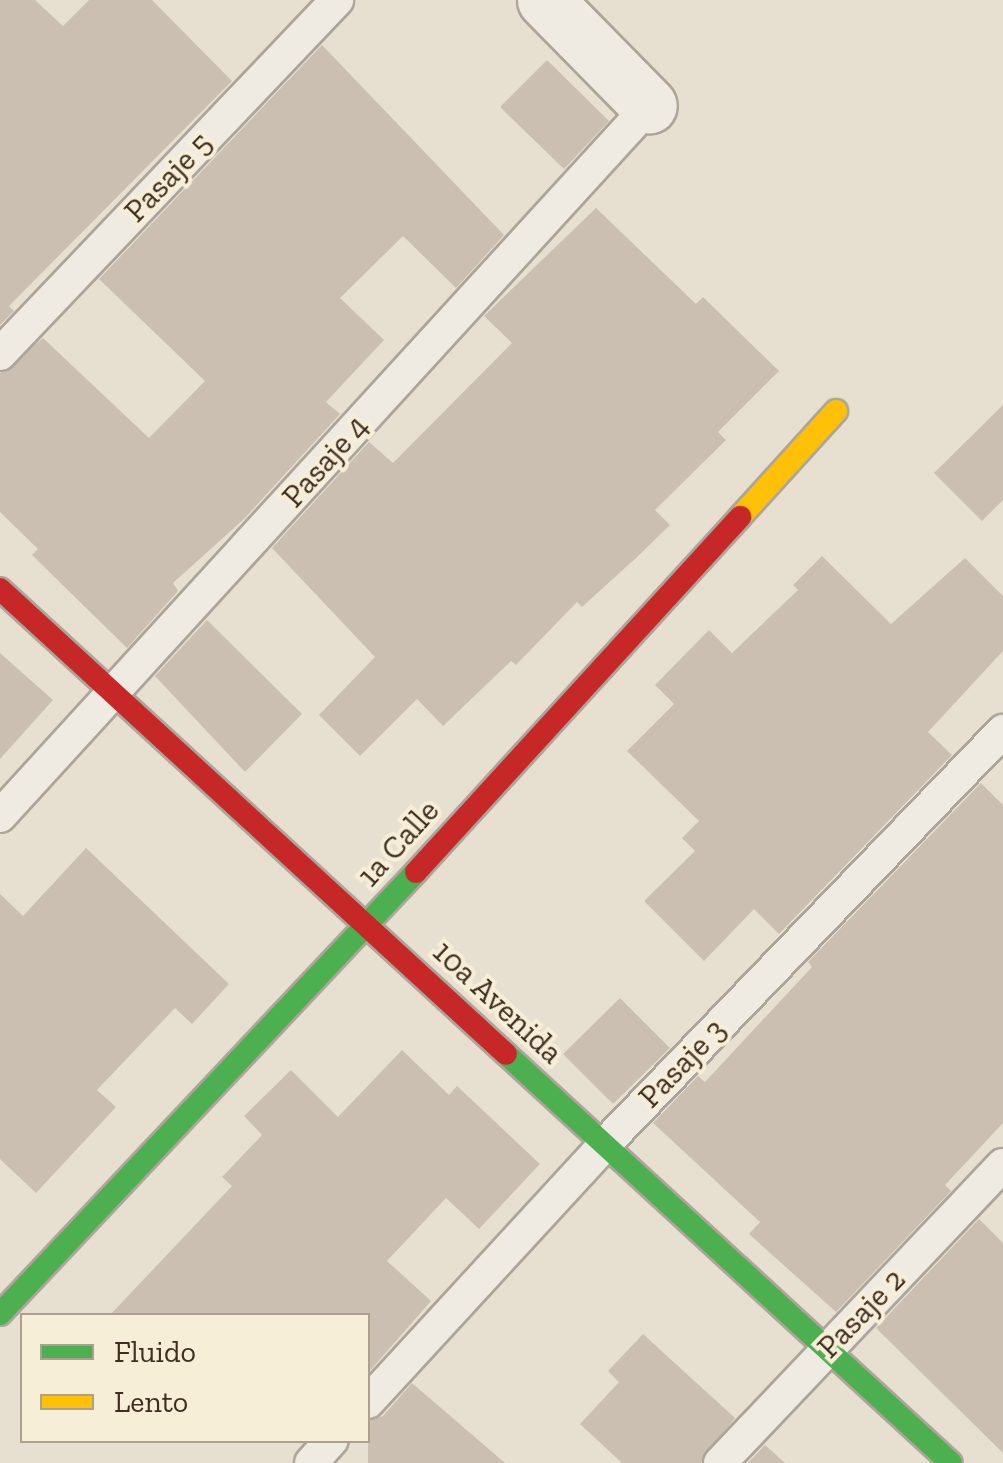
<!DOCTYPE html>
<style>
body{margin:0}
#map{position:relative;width:1003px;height:1463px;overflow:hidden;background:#e7e0d1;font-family:"Zilla Slab",serif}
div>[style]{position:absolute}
.building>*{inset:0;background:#cbbfb2}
.roads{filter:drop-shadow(2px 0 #ada599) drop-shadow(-2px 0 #ada599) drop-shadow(0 2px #ada599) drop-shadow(0 -2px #ada599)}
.lane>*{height:32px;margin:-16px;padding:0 16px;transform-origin:16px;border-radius:16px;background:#efebe3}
.street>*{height:55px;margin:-27.5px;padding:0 27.5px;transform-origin:27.5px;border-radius:27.5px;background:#efebe3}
.fast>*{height:22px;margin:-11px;padding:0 11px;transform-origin:11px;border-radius:11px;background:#4caf50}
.slow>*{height:22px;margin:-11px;padding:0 11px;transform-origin:11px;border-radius:11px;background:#ffc107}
.jam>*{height:22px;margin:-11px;padding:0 11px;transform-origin:11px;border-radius:11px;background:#c62828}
span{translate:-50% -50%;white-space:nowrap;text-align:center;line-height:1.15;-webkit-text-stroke:8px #f7eed8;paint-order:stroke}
.street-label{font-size:32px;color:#3d2e20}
.legend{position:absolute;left:20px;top:1313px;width:350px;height:130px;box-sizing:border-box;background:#f7eed8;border:2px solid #ada18e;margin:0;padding:12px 18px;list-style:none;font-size:30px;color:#3d2e20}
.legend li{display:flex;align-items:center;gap:20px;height:50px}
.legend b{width:50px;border:2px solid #ada18e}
</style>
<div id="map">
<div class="building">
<div style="clip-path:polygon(0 0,35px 0,63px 26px,89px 0,152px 0,232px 81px,9px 306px,14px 311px,0 325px)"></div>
<div style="clip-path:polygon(322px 45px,504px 235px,456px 288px,403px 236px,340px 298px,384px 340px,326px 402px,340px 414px,244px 519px,173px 583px,178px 591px,127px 648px,32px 555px,38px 549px,0 512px,0 373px,43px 338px,149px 438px,205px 381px,99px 279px)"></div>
<div style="clip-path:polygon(547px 60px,609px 121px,564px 169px,500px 107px)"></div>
<div style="clip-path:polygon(596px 208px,696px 304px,703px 297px,779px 371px,718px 432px,726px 440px,655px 510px,670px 525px,636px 558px,582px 607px,577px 602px,516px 665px,511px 661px,443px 726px,417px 699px,360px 756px,319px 715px,375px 657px,272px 548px,369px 442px,393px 463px,512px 343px,484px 316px)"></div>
<div style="clip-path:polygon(1003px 405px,1003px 500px,982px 521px,934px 473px)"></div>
<div style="clip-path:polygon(822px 556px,891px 624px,965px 558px,1003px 596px,1003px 651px,928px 732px,952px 755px,779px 934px,754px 909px,704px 961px,644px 901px,695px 851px,682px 838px,699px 821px,627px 751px,674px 704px,655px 685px,709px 630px,732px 653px,798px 590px,793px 585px)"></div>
<div style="clip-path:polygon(207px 620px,302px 714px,245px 772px,155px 676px)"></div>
<div style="clip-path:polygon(0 653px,53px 700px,0 759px)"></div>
<div style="clip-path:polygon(981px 783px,1003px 805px,1003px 1123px,945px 1185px,951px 1191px,836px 1312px,749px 1234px,760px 1222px,653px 1123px,698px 1076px,705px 1082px,812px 967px,808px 962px)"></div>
<div style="clip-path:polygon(86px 848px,229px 984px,192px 1024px,175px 1008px,97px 1090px,116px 1107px,36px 1193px,0 1159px,0 894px,23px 916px)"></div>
<div style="clip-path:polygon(620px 998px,670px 1048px,613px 1104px,563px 1054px)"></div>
<div style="clip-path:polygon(402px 1050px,449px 1095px,457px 1086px,540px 1164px,479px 1229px,446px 1198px,387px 1261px,431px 1301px,368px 1373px,368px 1316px,109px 1316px,232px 1186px,222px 1177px,262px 1135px,244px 1116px,291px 1070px,338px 1117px)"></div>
<div style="clip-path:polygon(979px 1219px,1003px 1243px,1003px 1453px,876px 1328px)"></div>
<div style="clip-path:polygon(643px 1334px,735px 1418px,701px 1463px,622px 1463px,580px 1424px,619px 1382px,608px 1371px)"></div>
<div style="clip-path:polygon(412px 1383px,505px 1463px,368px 1463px,368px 1421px,383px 1416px)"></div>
<div style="clip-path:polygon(765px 1445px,785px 1463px,748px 1463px)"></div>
</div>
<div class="roads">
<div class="lane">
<div style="left:0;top:354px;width:489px;rotate:-46.4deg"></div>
<div style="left:0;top:816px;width:962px;rotate:-47.57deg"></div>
<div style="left:368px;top:1402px;width:350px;rotate:-47.4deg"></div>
<div style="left:605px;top:1144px;width:574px;rotate:-46.06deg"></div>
<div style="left:311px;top:1463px;width:31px;rotate:-48deg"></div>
<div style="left:720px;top:1463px;width:411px;rotate:-46.5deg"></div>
</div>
<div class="street">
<div style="left:545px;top:0;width:148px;rotate:45.5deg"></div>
</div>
<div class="fast">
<div style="left:506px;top:1054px;width:604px;rotate:42.59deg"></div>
<div style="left:0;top:1314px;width:607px;rotate:-46.74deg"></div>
</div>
<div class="slow">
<div style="left:740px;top:517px;width:143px;rotate:-47.8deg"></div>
</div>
<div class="jam">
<div style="left:0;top:589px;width:687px;rotate:42.58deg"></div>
<div style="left:416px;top:872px;width:481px;rotate:-47.6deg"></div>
</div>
</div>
<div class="street-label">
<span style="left:168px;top:177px;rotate:-46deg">Pasaje 5</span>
<span style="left:325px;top:461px;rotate:-48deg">Pasaje 4</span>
<span style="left:398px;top:843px;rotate:-48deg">1a Calle</span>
<span style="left:498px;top:1002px;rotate:43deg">10a Avenida</span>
<span style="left:682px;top:1063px;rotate:-46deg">Pasaje 3</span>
<span style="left:861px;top:1313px;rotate:-46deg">Pasaje 2</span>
</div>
<ul class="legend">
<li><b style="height:12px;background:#4caf50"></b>Fluido</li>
<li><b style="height:12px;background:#ffc107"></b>Lento</li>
</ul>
</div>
